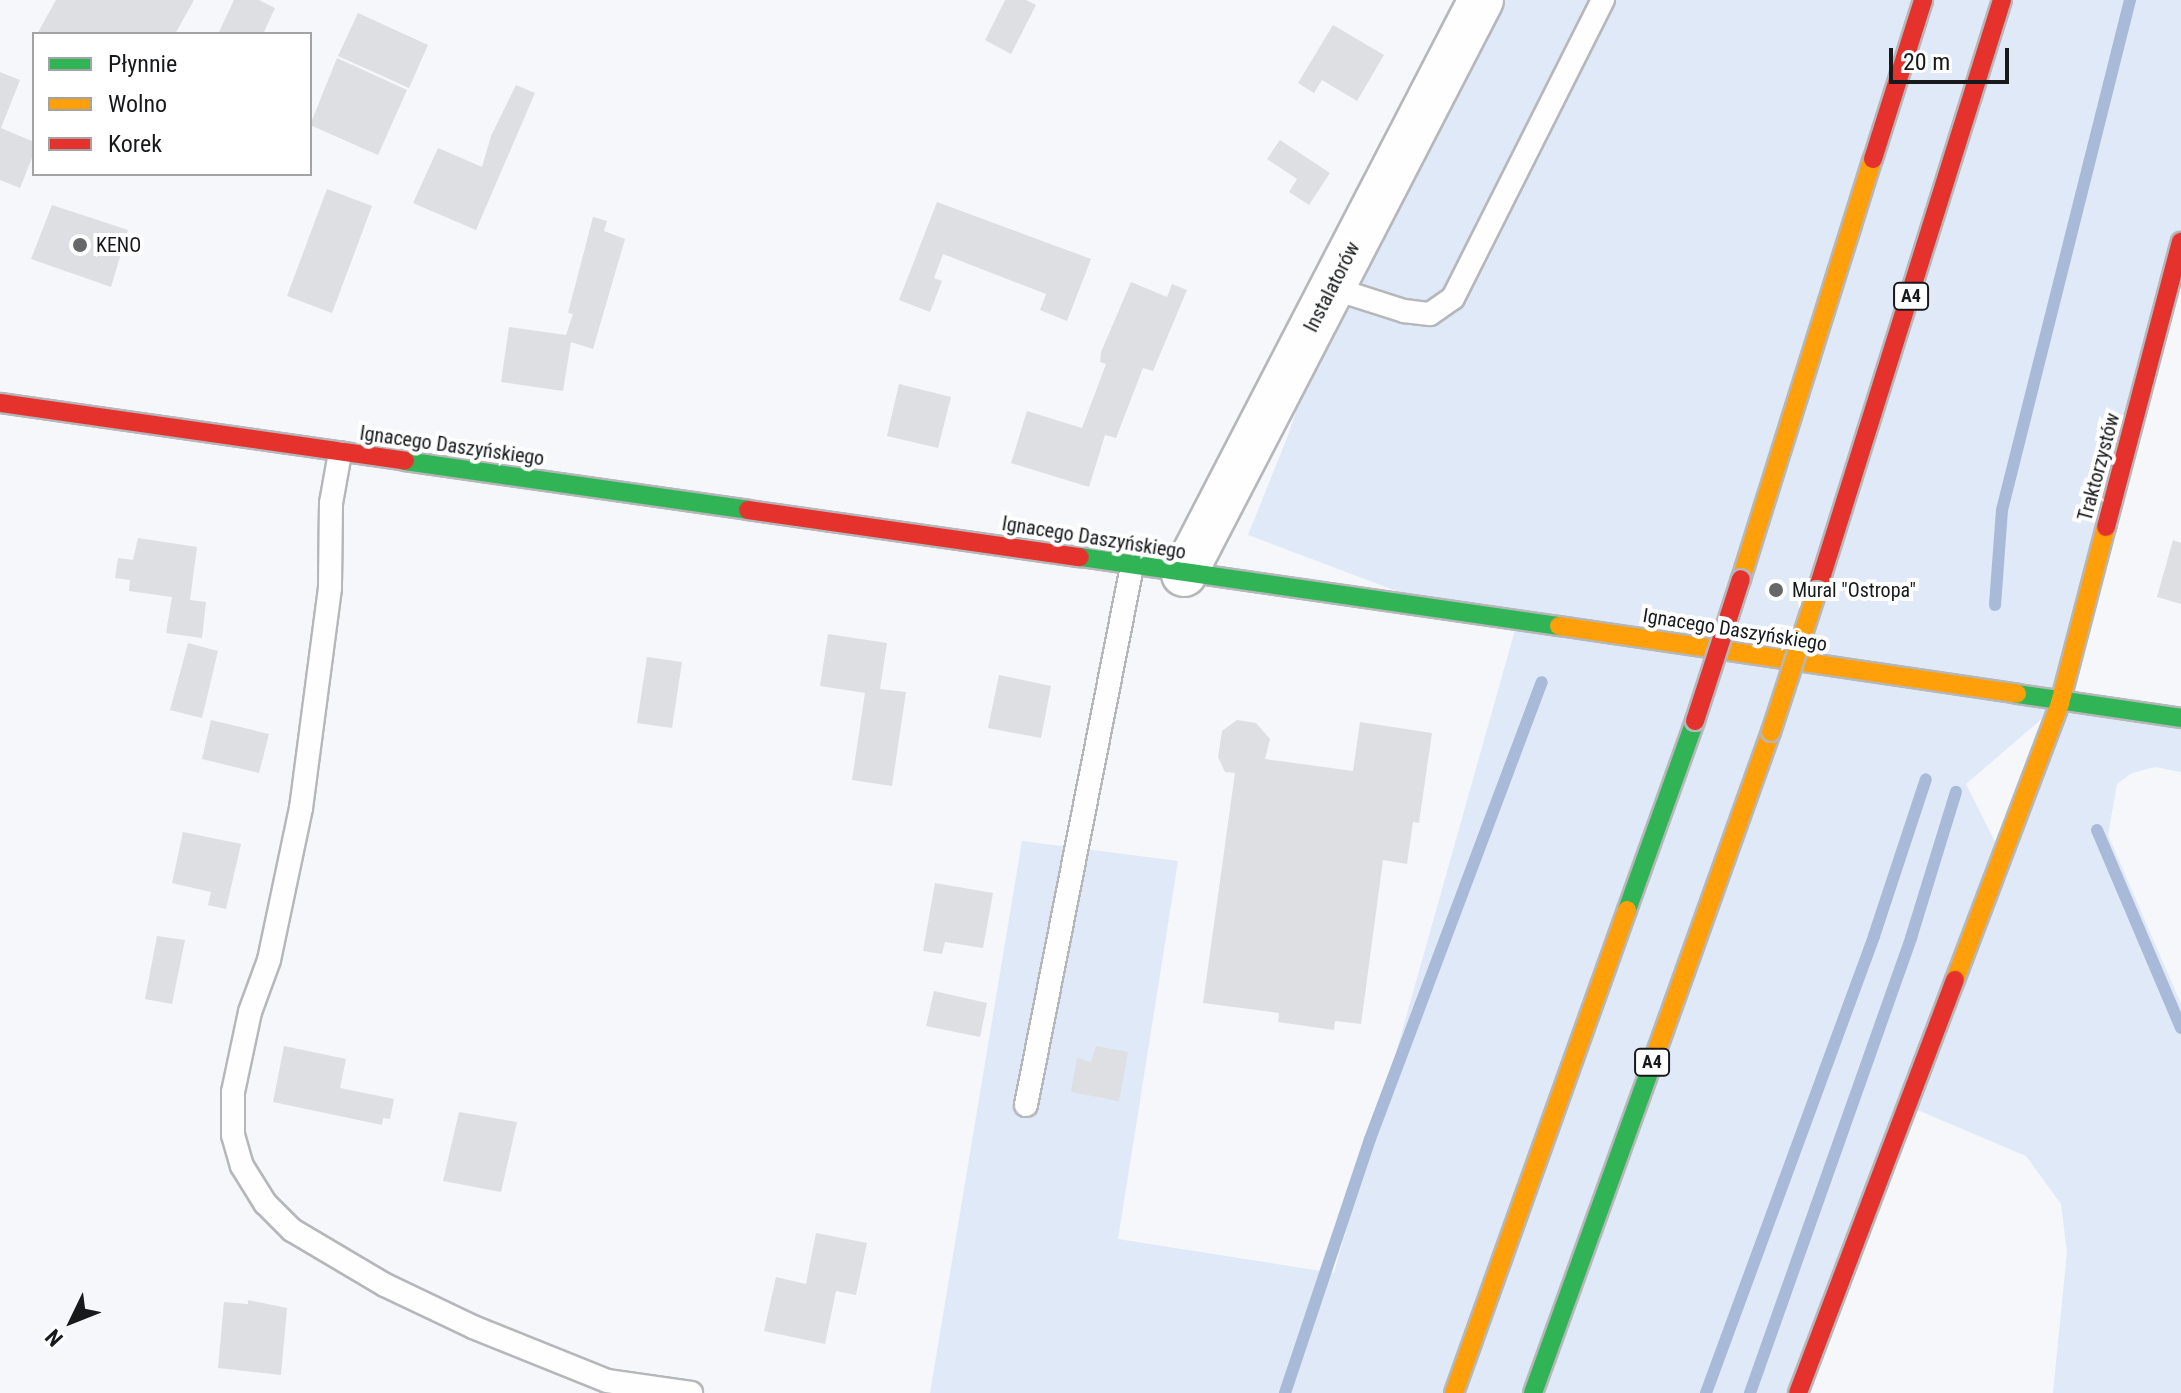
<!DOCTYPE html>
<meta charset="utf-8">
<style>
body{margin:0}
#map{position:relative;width:2181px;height:1393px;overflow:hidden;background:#f5f7fa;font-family:"Roboto Condensed",sans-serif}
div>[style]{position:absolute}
.green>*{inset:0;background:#dfe9f8}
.stream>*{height:12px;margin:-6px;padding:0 6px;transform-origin:6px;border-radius:6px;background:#a8bad8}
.building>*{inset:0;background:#dddfe2}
.roads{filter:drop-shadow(2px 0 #b6b7ba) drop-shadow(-2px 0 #b6b7ba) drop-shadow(0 2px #b6b7ba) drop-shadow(0 -2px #b6b7ba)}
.lane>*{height:22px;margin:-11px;padding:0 11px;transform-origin:11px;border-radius:11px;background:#fefefe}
.street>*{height:44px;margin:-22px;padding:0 22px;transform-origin:22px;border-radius:22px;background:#fefefe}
.fast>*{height:18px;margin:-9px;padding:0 9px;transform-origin:9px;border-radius:9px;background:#30b455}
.slow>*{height:18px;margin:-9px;padding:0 9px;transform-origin:9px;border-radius:9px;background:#ff9f0a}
.jam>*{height:18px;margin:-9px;padding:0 9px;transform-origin:9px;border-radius:9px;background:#e5322d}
.bridges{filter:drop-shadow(2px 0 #b6b7ba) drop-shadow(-2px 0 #b6b7ba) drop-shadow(0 2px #b6b7ba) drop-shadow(0 -2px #b6b7ba)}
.slow-bridge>*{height:18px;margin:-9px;padding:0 9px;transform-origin:9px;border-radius:9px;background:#ff9f0a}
.jam-bridge>*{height:18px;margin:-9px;padding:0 9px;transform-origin:9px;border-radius:9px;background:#e5322d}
.dots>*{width:22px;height:22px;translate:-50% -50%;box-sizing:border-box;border:4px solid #fff;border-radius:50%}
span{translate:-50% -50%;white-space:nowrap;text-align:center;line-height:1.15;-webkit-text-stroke:8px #fff;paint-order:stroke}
.shield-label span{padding:2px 6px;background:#fff;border:2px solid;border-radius:6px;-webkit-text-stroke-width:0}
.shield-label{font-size:18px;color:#17191b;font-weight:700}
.poi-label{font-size:20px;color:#17191b}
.left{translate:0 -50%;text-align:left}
.street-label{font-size:20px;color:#17191b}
.legend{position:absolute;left:32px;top:32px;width:280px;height:144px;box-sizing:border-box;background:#fff;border:2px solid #a2a3a4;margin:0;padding:10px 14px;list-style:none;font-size:24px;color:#17191b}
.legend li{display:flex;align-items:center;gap:16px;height:40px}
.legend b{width:40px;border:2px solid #a2a3a4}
.north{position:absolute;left:32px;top:1281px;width:80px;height:80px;-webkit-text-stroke:6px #fff;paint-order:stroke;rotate:227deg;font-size:22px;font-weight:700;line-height:32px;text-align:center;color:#17191b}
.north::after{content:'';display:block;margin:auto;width:28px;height:36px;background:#17191b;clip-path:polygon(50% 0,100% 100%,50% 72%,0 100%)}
.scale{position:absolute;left:1889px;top:48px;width:120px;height:36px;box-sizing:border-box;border:4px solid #17191b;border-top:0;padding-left:10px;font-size:24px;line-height:28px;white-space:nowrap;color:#17191b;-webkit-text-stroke:6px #fff;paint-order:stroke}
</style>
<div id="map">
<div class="green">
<div style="clip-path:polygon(evenodd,1490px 0,2181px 0,2181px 252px,2060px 703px,2181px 718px,2181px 772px,2155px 767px,2132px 773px,2117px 784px,2108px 835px,2181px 1004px,2181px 1393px,2053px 1393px,2067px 1252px,2061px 1204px,2026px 1156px,1908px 1106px,1798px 1393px,930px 1393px,1022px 841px,1178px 861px,1118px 1239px,1334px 1273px,1515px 630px,1444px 609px,1248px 535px,1287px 438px,1375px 180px,1490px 0,2059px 704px,2001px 854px,1966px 784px,2059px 704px)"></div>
</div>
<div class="stream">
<div style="left:1995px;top:605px;width:95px;rotate:-85.8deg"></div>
<div style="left:2002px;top:510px;width:526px;rotate:-75.91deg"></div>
<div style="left:2097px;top:830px;width:215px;rotate:67deg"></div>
<div style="left:1285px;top:1393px;width:268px;rotate:-71.5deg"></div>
<div style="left:1370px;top:1139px;width:488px;rotate:-69.4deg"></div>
<div style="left:1706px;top:1393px;width:487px;rotate:-69.8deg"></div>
<div style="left:1874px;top:936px;width:165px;rotate:-71.7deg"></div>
<div style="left:1750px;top:1393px;width:483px;rotate:-70.5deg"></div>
<div style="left:1911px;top:938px;width:153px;rotate:-72.9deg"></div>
</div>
<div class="building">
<div style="clip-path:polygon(56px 0,194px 0,175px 34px,37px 34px)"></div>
<div style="clip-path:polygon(234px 0,259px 0,275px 8px,263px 34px,218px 34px)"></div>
<div style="clip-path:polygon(1005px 0,1026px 0,1036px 5px,1011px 54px,985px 40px)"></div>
<div style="clip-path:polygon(358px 13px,428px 45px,409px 88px,338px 56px)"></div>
<div style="clip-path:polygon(1333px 25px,1384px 55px,1357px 101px,1322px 80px,1314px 93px,1298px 83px)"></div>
<div style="clip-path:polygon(337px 58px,407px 90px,378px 155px,310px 125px)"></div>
<div style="clip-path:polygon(0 72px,20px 80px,1px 128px,34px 142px,34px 153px,20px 188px,0 180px)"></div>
<div style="clip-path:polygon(516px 85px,535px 93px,476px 230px,413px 203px,438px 148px,482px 167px,491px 136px)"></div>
<div style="clip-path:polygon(1280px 140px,1330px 173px,1309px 205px,1289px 192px,1297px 179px,1267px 159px)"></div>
<div style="clip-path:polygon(327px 189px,372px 206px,332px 313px,287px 296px)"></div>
<div style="clip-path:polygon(937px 202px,1091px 259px,1067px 321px,1040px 310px,1046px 294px,943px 254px,934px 278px,942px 281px,930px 312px,899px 300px)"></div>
<div style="clip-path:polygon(52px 205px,128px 230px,111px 287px,31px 259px)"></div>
<div style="clip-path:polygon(593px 217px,607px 221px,604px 231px,625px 239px,593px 349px,571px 342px,563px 391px,501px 382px,509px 327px,566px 335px,573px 314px,568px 313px)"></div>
<div style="clip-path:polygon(1131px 282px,1167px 297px,1172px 284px,1187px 290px,1153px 371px,1143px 368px,1116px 438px,1105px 435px,1089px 487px,1011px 463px,1027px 411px,1082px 428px,1106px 364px,1100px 362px,1101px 352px)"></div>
<div style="clip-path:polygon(899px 384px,951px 397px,938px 448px,887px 436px)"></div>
<div style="clip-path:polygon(138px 538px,197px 547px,190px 600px,206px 602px,202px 638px,166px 633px,172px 597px,129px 591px,130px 580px,115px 578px,118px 558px,133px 560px)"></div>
<div style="clip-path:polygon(2173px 540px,2181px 543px,2181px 604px,2157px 597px)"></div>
<div style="clip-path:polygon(828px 634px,887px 643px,880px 689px,906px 692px,892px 786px,852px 780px,865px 693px,820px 686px)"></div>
<div style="clip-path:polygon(188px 643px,218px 651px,202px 718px,170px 710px)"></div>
<div style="clip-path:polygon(647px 657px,682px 662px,672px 728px,637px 723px)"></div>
<div style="clip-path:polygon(999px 675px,1051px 686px,1041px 738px,988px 728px)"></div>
<div style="clip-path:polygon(211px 720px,269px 734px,259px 773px,202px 759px)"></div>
<div style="clip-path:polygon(1237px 720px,1256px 723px,1270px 739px,1265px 759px,1353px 771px,1360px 722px,1432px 733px,1419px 823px,1413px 822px,1407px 864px,1383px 860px,1361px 1024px,1335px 1021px,1334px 1030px,1278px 1022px,1279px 1013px,1203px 1003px,1235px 773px,1225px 772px,1218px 757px,1222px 731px)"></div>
<div style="clip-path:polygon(183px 832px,241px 844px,226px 909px,208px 905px,211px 892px,172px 883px)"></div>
<div style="clip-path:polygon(935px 883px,993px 893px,983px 948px,945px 942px,942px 954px,923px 951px)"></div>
<div style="clip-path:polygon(157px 936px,185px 940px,172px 1004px,145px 999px)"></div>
<div style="clip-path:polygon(934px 991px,987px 1003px,980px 1037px,926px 1026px)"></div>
<div style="clip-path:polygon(284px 1046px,346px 1059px,340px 1088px,394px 1099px,390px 1119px,383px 1118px,382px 1125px,273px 1102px)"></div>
<div style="clip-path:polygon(1096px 1046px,1128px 1052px,1119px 1101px,1071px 1092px,1077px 1058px,1091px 1062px)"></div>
<div style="clip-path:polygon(459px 1112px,517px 1122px,501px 1192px,443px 1181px)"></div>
<div style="clip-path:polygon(816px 1233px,867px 1243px,856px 1295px,836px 1291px,825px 1344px,764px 1331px,776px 1277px,806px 1284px)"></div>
<div style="clip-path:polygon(248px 1300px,287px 1308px,281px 1375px,218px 1368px,224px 1302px,248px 1304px)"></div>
</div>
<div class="roads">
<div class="lane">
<div style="left:1332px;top:288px;width:76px;rotate:17.7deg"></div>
<div style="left:1404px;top:311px;width:26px;rotate:7deg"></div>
<div style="left:1430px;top:314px;width:28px;rotate:-35deg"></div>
<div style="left:1453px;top:298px;width:334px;rotate:-63.3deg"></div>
<div style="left:340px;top:453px;width:51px;rotate:100.2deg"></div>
<div style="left:331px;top:503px;width:85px;rotate:90.7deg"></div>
<div style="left:330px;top:588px;width:222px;rotate:97.5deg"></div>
<div style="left:301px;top:808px;width:155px;rotate:101.9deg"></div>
<div style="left:269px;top:960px;width:55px;rotate:110.1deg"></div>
<div style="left:250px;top:1012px;width:82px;rotate:102deg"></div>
<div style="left:233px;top:1092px;width:43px;rotate:90deg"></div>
<div style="left:233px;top:1135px;width:32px;rotate:74deg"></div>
<div style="left:242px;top:1166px;width:44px;rotate:58.1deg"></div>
<div style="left:265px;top:1203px;width:38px;rotate:45deg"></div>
<div style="left:292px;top:1230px;width:108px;rotate:30.6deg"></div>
<div style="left:385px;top:1285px;width:98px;rotate:25.5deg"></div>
<div style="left:473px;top:1327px;width:144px;rotate:21.9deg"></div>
<div style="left:607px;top:1381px;width:85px;rotate:8.1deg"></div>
<div style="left:1026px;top:1105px;width:549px;rotate:-78.87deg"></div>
</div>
<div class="street">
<div style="left:1184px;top:574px;width:646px;rotate:-62.64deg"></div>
</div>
<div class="fast">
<div style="left:405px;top:461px;width:346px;rotate:8.1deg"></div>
<div style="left:1080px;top:557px;width:484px;rotate:8.2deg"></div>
<div style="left:2017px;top:694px;width:166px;rotate:8.3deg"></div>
<div style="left:1627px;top:910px;width:201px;rotate:-70.2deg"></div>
<div style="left:1533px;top:1393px;width:350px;rotate:-70.1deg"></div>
</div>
<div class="slow">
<div style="left:1741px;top:579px;width:440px;rotate:-72.6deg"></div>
<div style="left:1559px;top:626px;width:463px;rotate:8.4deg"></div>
<div style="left:1955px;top:980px;width:296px;rotate:-69.2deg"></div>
<div style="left:2060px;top:703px;width:182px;rotate:-75.4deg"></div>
<div style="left:1652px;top:1064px;width:353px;rotate:-70.3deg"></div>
<div style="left:1454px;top:1393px;width:513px;rotate:-70.29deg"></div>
</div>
<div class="jam">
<div style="left:1873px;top:159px;width:167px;rotate:-72.5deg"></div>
<div style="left:0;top:403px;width:409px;rotate:8.1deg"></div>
<div style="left:748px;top:510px;width:335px;rotate:8.1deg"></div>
<div style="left:2106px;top:527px;width:295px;rotate:-75.3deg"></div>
<div style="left:1817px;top:591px;width:619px;rotate:-72.62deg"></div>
<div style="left:1798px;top:1393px;width:442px;rotate:-69.2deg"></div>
</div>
</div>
<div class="bridges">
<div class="slow-bridge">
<div style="left:1771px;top:732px;width:148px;rotate:-71.9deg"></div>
</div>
<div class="jam-bridge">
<div style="left:1695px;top:721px;width:149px;rotate:-72.1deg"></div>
</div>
</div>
<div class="dots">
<div style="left:80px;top:245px;background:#656769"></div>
<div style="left:1776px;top:590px;background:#656769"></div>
</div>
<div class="shield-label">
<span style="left:1911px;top:296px">A4</span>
<span style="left:1652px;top:1062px">A4</span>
</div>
<div class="poi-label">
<span class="left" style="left:96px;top:245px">KENO</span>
<span class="left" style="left:1792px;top:590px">Mural "Ostropa"</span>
</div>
<div class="street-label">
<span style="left:1332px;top:287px;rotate:-63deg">Instalatorów</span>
<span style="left:452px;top:446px;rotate:8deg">Ignacego Daszyńskiego</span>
<span style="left:2099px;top:467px;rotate:-75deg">Traktorzystów</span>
<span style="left:1094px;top:538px;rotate:9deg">Ignacego Daszyńskiego</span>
<span style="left:1735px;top:630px;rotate:9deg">Ignacego Daszyńskiego</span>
</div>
<ul class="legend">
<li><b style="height:10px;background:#30b455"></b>Płynnie</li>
<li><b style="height:10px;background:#ff9f0a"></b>Wolno</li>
<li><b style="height:10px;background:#e5322d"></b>Korek</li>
</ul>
<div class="north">N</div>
<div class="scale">20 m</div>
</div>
